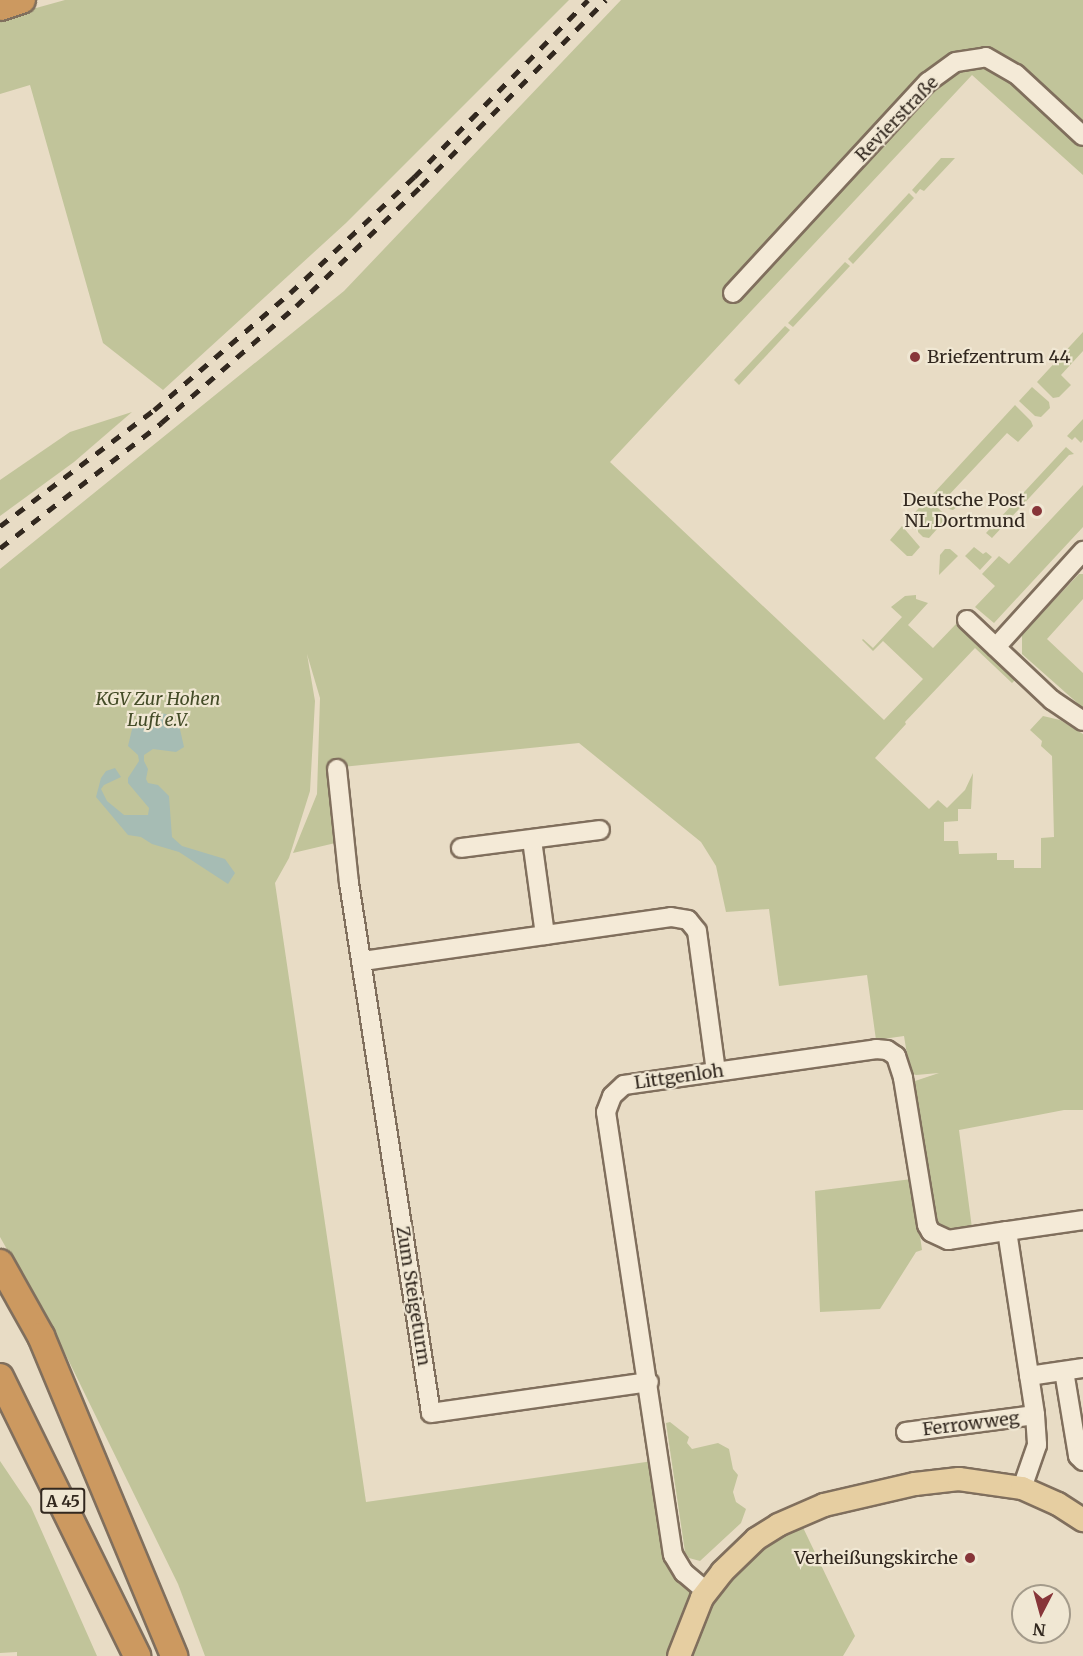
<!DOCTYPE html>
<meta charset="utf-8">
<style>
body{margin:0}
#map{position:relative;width:1083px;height:1656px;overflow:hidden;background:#e8dcc5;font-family:Merriweather,serif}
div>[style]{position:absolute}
.green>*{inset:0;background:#c1c49a}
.water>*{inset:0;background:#a6bcb4}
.roads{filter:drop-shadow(2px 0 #806f5d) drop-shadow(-2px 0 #806f5d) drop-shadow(0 2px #806f5d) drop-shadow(0 -2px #806f5d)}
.minor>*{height:18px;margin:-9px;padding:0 9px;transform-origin:9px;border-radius:9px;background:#f4ead7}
.major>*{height:22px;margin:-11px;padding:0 11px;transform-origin:11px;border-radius:11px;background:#e6cea1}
.highway>*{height:26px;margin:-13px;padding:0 13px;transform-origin:13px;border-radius:13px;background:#cc9960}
.rail>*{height:4.5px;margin-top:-2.25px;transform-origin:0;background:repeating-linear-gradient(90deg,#32281f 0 10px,transparent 0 20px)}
.dots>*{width:16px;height:16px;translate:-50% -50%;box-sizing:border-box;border:3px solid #f0e7d3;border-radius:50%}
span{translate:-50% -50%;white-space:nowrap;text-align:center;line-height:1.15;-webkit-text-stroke:4.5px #f0e7d3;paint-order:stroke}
.shield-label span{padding:2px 4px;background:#f0e7d3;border:2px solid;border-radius:4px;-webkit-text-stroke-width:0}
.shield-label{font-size:16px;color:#32281f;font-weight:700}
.street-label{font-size:18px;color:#32281f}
.poi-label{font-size:18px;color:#32281f}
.left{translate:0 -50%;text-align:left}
.right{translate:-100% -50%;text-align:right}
.park-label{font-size:18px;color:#444c28;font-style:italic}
.north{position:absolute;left:1011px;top:1584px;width:60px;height:60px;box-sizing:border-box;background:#f0e7d3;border:2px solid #a49b8b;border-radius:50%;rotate:186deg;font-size:16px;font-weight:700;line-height:24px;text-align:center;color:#32281f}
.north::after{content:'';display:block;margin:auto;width:21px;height:27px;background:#873539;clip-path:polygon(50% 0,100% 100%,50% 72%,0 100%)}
</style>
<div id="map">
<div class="green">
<div style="clip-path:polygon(65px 0,569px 0,346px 223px,163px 390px,103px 343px,30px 85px,0 94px,0 18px)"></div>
<div style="clip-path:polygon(621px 0,1083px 0,1083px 175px,972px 75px,610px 462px,884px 720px,923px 679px,883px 641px,873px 651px,862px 640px,863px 639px,873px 648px,902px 617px,891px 607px,905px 596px,916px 595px,916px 599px,928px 603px,908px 625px,933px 648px,956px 624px,1015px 680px,1012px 683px,975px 648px,905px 722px,906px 724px,875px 758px,929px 809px,938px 800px,947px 808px,965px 790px,973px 773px,971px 809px,958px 809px,958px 821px,944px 822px,944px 841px,958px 841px,959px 854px,997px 853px,997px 860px,1014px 860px,1014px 868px,1041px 868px,1041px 838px,1054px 837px,1052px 756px,1041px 746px,1042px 741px,1030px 730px,1043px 716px,1060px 720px,1083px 734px,1083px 1110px,1064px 1110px,959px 1130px,972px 1228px,947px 1230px,939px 1227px,934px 1221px,912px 1082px,939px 1073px,916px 1075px,910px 1073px,904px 1036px,876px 1040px,867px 975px,779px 986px,769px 909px,726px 912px,716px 866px,701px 842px,579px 743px,342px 767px,348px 840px,293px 853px,317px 794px,320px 698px,307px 654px,315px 701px,310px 791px,289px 858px,275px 883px,366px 1502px,660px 1460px,673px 1555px,705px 1592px,797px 1515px,855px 1636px,843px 1656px,205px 1656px,178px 1584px,59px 1341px,0 1237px,0 569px,344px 291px)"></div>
<div style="clip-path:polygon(941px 158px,955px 158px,924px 191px,920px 189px,916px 194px,912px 190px)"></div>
<div style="clip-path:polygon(909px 193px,914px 198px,853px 264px,848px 259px)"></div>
<div style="clip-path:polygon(845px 262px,850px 266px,793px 327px,788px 323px)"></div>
<div style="clip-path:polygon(785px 326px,790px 330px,739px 385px,734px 380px)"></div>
<div style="clip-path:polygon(1083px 332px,1083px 351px,1061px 375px,1071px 385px,1059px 397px,1053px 398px,1037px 382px)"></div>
<div style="clip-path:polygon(1032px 387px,1049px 402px,1050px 408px,1041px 417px,1035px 416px,1019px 401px)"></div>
<div style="clip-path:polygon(1015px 405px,1031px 421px,1033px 426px,1018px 442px,1007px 433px,948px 496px,958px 506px,953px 510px,949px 509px,933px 494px)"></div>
<div style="clip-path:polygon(132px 412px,74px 462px,0 516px,0 480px,70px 432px)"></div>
<div style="clip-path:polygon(1083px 419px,1083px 440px,1081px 443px,1075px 437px,1072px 440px,1067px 436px)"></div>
<div style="clip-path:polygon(1066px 447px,1074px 454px,1069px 455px,992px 538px,986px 533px)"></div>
<div style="clip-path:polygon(1083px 485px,1083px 527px,994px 623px,975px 607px,995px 586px,982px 574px,999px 556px,1009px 564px)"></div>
<div style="clip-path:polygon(928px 498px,945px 515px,946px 519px,929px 538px,923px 537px,907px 521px)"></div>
<div style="clip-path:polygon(902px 526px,920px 547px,912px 556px,907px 556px,890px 540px)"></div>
<div style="clip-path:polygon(974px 547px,983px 554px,986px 552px,992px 557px,980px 570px,965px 556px)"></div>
<div style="clip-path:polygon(945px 549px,950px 549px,958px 556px,939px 575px,940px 555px)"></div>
<div style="clip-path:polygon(1079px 574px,1083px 574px,1083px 599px,1047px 639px,1083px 673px,1083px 708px,1022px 654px,1022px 634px)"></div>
<div style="clip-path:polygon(912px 1179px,922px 1250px,916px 1252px,880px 1309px,820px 1312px,815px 1191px)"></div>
<div style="clip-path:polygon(670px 1422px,689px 1437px,687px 1443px,692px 1449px,718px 1443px,729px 1449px,733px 1469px,738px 1475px,733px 1492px,736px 1502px,746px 1509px,741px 1523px,700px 1561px,689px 1558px,685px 1552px,666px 1423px)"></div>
<div style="clip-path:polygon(0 1461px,31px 1507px,97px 1656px,17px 1656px,17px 1652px,0 1653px)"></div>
</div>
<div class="water">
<div style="clip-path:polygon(151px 712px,166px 714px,179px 725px,184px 747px,176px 752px,153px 749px,144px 755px,144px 761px,148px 769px,146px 779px,148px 783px,158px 785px,169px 796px,172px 837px,182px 846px,225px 859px,235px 873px,228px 884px,179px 852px,152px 844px,141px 837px,128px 835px,96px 797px,101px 778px,106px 771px,115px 768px,121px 777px,104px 785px,101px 789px,107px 801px,124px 815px,148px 815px,149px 808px,128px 783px,128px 778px,139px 761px,138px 755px,128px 746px,133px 725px)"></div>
</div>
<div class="roads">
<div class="minor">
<div style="left:733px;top:293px;width:287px;rotate:-47.3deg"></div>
<div style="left:928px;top:82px;width:34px;rotate:-36deg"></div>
<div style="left:956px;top:62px;width:30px;rotate:-9deg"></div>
<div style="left:986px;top:57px;width:34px;rotate:30deg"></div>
<div style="left:1016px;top:74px;width:91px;rotate:42.8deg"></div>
<div style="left:967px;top:620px;width:117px;rotate:43.3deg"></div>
<div style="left:1052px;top:700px;width:37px;rotate:34deg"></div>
<div style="left:996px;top:647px;width:130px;rotate:-47.8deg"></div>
<div style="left:337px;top:769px;width:115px;rotate:84deg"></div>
<div style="left:349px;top:883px;width:536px;rotate:81.21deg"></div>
<div style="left:431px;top:1413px;width:220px;rotate:-8.1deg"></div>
<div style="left:532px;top:840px;width:96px;rotate:82.2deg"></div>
<div style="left:461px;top:848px;width:140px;rotate:-7.4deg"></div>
<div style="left:363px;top:961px;width:311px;rotate:-8.1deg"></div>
<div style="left:671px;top:917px;width:17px;rotate:10deg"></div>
<div style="left:688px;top:920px;width:14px;rotate:51deg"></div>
<div style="left:697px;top:931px;width:141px;rotate:82.3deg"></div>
<div style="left:1007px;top:1231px;width:77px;rotate:-8.2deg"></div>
<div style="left:1064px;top:1371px;width:86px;rotate:80.6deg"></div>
<div style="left:1078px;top:1456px;width:7px;rotate:45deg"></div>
<div style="left:1029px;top:1376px;width:55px;rotate:-8.4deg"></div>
<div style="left:906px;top:1432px;width:130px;rotate:-7.5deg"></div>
<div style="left:707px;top:1592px;width:30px;rotate:-140deg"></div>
<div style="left:684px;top:1573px;width:21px;rotate:-121deg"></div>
<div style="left:673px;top:1555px;width:448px;rotate:-98.6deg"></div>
<div style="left:606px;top:1112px;width:17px;rotate:-69deg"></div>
<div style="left:612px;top:1096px;width:16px;rotate:-43deg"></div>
<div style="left:624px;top:1085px;width:255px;rotate:-8.1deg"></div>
<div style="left:876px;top:1049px;width:11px;rotate:5deg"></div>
<div style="left:887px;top:1050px;width:11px;rotate:34deg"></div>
<div style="left:896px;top:1056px;width:23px;rotate:72deg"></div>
<div style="left:903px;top:1078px;width:149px;rotate:80.7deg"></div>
<div style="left:927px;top:1225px;width:8px;rotate:60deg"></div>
<div style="left:931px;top:1232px;width:19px;rotate:25deg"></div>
<div style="left:948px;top:1240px;width:60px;rotate:-8.7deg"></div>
<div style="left:1007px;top:1231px;width:186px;rotate:81.3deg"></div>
<div style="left:1035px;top:1415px;width:30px;rotate:86deg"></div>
<div style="left:1037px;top:1445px;width:46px;rotate:109.2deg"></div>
</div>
<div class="major">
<div style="left:679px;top:1656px;width:62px;rotate:-68.4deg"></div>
<div style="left:702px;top:1598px;width:33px;rotate:-52deg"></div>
<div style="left:722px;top:1572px;width:47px;rotate:-44.1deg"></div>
<div style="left:756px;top:1539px;width:26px;rotate:-32deg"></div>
<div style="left:778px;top:1525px;width:50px;rotate:-23.5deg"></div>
<div style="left:824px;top:1505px;width:93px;rotate:-13deg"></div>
<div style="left:915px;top:1484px;width:44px;rotate:-6.5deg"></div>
<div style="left:959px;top:1479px;width:64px;rotate:8.1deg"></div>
<div style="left:1022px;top:1488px;width:39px;rotate:24deg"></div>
<div style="left:1058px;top:1504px;width:30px;rotate:33deg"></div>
</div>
<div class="highway">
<div style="left:0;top:7px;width:23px;rotate:-18deg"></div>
<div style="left:0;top:1263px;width:84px;rotate:60.7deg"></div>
<div style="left:41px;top:1336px;width:347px;rotate:67.4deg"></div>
<div style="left:0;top:1377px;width:311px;rotate:63.8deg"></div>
</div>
</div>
<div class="rail">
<div style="left:0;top:526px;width:193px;rotate:-37deg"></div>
<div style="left:154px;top:410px;width:179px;rotate:-40.7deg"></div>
<div style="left:290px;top:293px;width:170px;rotate:-43.1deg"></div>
<div style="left:414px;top:177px;width:248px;rotate:-45.5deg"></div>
<div style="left:0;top:548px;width:204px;rotate:-37.8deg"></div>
<div style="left:161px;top:423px;width:179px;rotate:-40.9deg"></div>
<div style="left:296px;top:306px;width:173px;rotate:-43.8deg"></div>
<div style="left:421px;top:186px;width:262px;rotate:-45.2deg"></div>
</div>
<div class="dots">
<div style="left:915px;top:357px;background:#873539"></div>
<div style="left:1037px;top:511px;background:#873539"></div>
<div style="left:970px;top:1558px;background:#873539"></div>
</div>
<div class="shield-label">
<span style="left:63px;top:1501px">A 45</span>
</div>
<div class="street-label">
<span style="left:897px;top:119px;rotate:-46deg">Revierstraße</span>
<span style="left:679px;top:1077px;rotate:-8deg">Littgenloh</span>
<span style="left:413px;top:1296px;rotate:81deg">Zum Steigeturm</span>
<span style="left:971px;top:1424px;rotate:-7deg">Ferrowweg</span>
</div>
<div class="poi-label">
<span class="left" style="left:927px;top:357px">Briefzentrum 44</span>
<span class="right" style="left:1025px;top:511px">Deutsche Post<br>NL Dortmund</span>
<span class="right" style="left:958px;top:1558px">Verheißungskirche</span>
</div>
<div class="park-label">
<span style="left:158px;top:710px">KGV Zur Hohen<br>Luft e.V.</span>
</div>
<div class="north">N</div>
</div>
